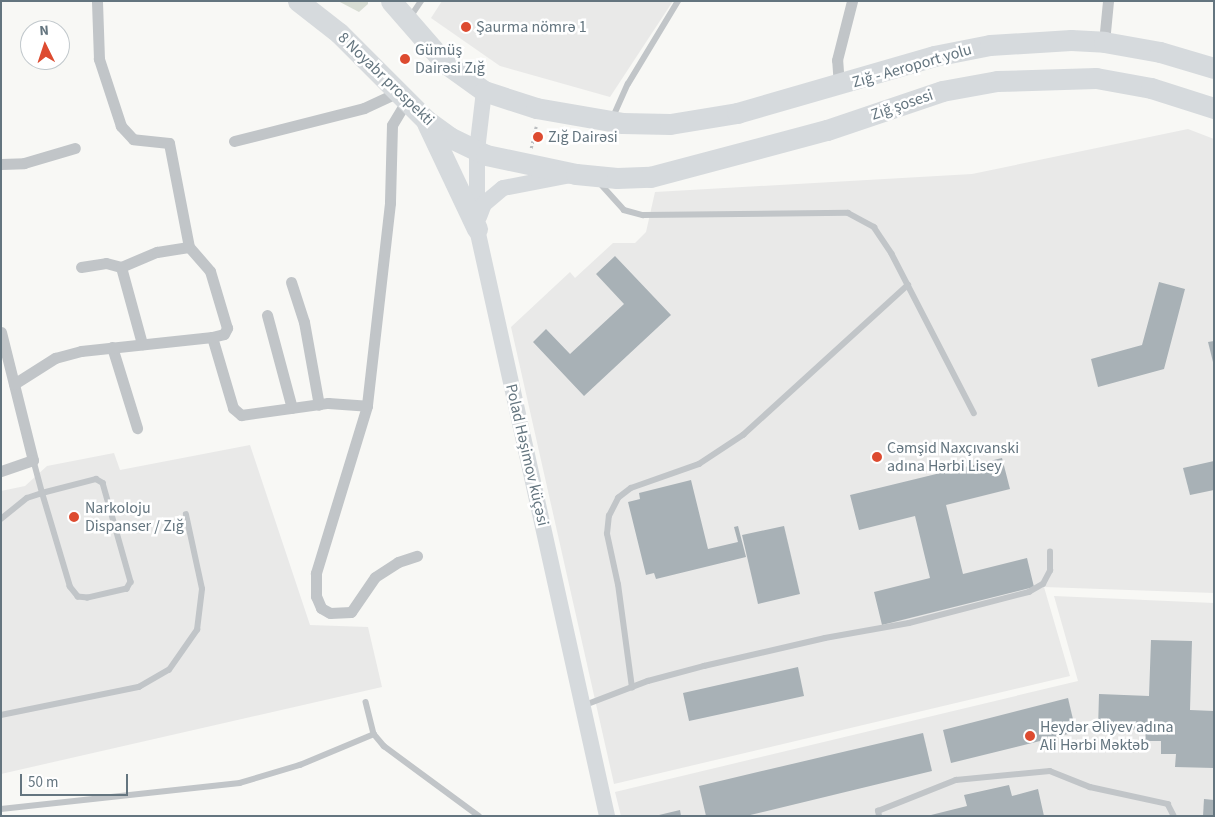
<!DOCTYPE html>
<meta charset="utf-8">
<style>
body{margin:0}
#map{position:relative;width:1215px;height:817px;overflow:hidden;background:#f8f8f5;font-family:"Source Sans 3",sans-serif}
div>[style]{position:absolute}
.built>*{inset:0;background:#e9e9e8}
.green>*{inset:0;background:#d8ddd4}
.building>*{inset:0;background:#a8b1b6}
.path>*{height:2.5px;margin-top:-1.25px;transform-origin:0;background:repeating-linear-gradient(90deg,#bbbec0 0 2.5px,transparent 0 5px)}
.lane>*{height:5.5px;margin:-2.75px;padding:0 2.75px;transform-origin:2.75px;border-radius:2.75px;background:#c1c5c8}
.street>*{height:11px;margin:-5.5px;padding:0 5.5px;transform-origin:5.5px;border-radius:5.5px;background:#c1c5c8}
.secondary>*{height:16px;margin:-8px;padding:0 8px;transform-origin:8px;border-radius:8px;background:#d6dadd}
.highway>*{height:21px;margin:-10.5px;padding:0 10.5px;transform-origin:10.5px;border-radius:10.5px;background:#d6dadd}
.dots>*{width:14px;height:14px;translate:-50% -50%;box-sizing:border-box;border:2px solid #fff;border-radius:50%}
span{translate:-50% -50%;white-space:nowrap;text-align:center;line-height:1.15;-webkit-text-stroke:5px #fff;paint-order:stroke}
.poi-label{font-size:16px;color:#64757f}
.left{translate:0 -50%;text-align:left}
.street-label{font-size:16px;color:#64757f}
.frame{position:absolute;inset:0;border:2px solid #64757f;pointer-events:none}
.north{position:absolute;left:20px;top:20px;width:50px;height:50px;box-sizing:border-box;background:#fff;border:1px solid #c1c8cc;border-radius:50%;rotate:356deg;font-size:14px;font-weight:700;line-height:20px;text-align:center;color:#64757f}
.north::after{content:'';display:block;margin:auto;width:18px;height:22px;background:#dd4b30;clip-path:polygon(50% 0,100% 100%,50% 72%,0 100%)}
.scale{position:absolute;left:20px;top:774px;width:108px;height:22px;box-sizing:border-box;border:2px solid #64757f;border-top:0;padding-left:6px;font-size:15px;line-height:18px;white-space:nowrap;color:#64757f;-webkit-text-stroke:4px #fff;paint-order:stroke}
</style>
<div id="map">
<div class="built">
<div style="clip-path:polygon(442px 1px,673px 1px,610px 97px,500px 66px,431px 18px)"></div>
<div style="clip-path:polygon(1188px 129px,1214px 139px,1214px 593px,1044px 587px,1070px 676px,614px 784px,511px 327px,570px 272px,575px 278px,613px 243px,635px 243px,646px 232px,655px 192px,972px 174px)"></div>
<div style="clip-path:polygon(250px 445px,310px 625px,368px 627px,382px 687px,1px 774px,1px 491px,25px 486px,47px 466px,114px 453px,120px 470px)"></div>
<div style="clip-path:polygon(1054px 596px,1214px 603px,1214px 816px,621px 816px,615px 792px,1078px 681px)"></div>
</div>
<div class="green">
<div style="clip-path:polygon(338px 1px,368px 1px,368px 4px,359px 12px)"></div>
</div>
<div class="building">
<div style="clip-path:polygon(615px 256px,671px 315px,584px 396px,533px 342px,546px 329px,570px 354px,624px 304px,596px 274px)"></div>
<div style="clip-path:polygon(1159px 282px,1185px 289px,1164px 369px,1098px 387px,1091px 359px,1142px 345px)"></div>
<div style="clip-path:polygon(1214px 341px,1214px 362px,1213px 362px,1208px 342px)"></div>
<div style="clip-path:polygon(1002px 458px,1010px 489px,946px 505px,963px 574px,1027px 558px,1034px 587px,882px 625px,874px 592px,930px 578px,915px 516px,859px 530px,850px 495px)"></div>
<div style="clip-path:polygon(1214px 461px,1214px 490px,1190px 495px,1183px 468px)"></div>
<div style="clip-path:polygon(691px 480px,708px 549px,738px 542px,734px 527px,738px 526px,746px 557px,656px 579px,654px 573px,646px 575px,628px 502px,640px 499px,639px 493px)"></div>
<div style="clip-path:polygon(784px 526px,800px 594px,758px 604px,742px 535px)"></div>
<div style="clip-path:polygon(1151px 640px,1192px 641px,1190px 710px,1214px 711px,1214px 768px,1175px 767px,1176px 754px,1161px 754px,1161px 741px,1145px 741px,1146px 730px,1098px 729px,1099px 694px,1149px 696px)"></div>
<div style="clip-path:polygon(798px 667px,804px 696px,689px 721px,683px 693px)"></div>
<div style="clip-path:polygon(1068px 698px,1076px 732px,951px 763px,943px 730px)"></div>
<div style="clip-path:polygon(923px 733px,932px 771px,746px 816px,706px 816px,699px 786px)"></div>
<div style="clip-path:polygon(1009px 785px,1012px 796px,1038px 789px,1044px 816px,927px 816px,967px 806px,964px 795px)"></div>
<div style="clip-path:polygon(1204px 799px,1214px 800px,1214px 816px,1203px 816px)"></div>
<div style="clip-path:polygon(680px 810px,681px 816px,659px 816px,659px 815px)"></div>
</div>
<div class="path">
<div style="left:531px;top:148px;width:22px;rotate:-77deg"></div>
</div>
<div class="lane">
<div style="left:411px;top:16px;width:18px;rotate:-56deg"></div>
<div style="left:613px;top:117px;width:36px;rotate:-66deg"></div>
<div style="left:628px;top:84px;width:97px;rotate:-58.9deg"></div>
<div style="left:600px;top:183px;width:36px;rotate:48deg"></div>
<div style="left:624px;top:210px;width:20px;rotate:15deg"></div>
<div style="left:643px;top:215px;width:205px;rotate:-0.6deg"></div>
<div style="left:848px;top:213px;width:30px;rotate:28deg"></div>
<div style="left:874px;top:227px;width:32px;rotate:56deg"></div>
<div style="left:892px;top:254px;width:179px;rotate:62.7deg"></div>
<div style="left:1px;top:519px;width:33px;rotate:-39deg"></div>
<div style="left:27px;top:498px;width:16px;rotate:-18deg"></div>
<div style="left:42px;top:493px;width:56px;rotate:-14.5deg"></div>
<div style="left:96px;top:479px;width:8px;rotate:30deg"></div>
<div style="left:103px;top:483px;width:103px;rotate:74.2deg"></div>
<div style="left:131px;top:582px;width:8px;rotate:120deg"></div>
<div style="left:127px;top:589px;width:40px;rotate:167deg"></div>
<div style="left:88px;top:598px;width:10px;rotate:-174deg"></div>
<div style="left:78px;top:597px;width:13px;rotate:-129deg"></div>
<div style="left:70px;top:587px;width:98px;rotate:-106.6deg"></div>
<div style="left:42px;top:493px;width:34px;rotate:-105deg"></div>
<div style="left:632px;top:688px;width:104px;rotate:-97.7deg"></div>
<div style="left:618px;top:585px;width:52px;rotate:-102.2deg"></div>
<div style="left:607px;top:534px;width:18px;rotate:-84deg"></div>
<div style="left:609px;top:516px;width:20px;rotate:-63deg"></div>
<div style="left:618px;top:498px;width:16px;rotate:-38deg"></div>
<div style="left:631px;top:488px;width:72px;rotate:-19.4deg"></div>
<div style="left:699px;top:464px;width:53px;rotate:-33.4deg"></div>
<div style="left:743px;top:435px;width:223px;rotate:-42.3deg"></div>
<div style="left:366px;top:702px;width:33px;rotate:76deg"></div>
<div style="left:585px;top:705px;width:67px;rotate:-20.9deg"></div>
<div style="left:648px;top:681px;width:58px;rotate:-15deg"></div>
<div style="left:704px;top:666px;width:124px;rotate:-13deg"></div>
<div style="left:825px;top:638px;width:85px;rotate:-10.1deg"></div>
<div style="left:909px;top:623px;width:124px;rotate:-14.5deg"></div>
<div style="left:1029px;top:592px;width:16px;rotate:-30deg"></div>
<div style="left:1043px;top:584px;width:15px;rotate:-62deg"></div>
<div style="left:1050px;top:571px;width:19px;rotate:-90deg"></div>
<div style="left:1px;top:715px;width:141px;rotate:-11.5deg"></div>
<div style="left:139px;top:687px;width:34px;rotate:-30deg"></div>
<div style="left:169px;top:670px;width:49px;rotate:-55deg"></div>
<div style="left:197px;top:630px;width:41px;rotate:-83deg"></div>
<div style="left:202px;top:589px;width:76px;rotate:-102.2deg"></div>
<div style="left:1px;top:809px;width:240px;rotate:-6.2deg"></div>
<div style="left:240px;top:783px;width:63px;rotate:-16.7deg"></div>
<div style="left:300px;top:765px;width:80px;rotate:-22.7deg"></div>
<div style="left:374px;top:734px;width:16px;rotate:50deg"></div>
<div style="left:384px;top:746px;width:118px;rotate:36.4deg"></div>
<div style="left:879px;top:816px;width:5px;rotate:-101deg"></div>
<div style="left:878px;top:811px;width:84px;rotate:-21.7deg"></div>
<div style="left:956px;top:780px;width:94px;rotate:-5.5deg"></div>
<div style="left:1050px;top:771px;width:43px;rotate:21.8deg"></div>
<div style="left:1090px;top:787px;width:80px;rotate:12.3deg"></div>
<div style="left:1168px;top:804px;width:13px;rotate:63deg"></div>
</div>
<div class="street">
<div style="left:1104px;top:42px;width:41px;rotate:-84.4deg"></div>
<div style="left:839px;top:86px;width:26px;rotate:-94deg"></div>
<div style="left:837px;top:60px;width:61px;rotate:-75.7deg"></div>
<div style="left:407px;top:100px;width:29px;rotate:121deg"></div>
<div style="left:392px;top:125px;width:78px;rotate:91.5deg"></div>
<div style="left:390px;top:203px;width:204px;rotate:96.5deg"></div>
<div style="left:367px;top:406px;width:175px;rotate:107deg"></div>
<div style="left:316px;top:573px;width:23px;rotate:90deg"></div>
<div style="left:316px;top:596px;width:13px;rotate:67deg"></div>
<div style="left:321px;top:608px;width:10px;rotate:29deg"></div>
<div style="left:330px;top:613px;width:21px;rotate:-3deg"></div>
<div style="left:351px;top:612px;width:42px;rotate:-55.6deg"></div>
<div style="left:375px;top:577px;width:27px;rotate:-33deg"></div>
<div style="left:398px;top:562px;width:20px;rotate:-18deg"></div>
<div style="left:234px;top:141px;width:134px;rotate:-14.2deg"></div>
<div style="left:364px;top:108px;width:38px;rotate:-25deg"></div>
<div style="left:1px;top:164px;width:23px;rotate:-2deg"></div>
<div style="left:24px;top:163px;width:53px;rotate:-16.4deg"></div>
<div style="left:81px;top:267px;width:25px;rotate:-9deg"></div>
<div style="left:106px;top:263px;width:16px;rotate:15deg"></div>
<div style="left:121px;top:267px;width:39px;rotate:-23deg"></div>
<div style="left:157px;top:252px;width:32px;rotate:-9deg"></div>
<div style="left:121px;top:267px;width:80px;rotate:74.7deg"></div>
<div style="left:291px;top:282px;width:42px;rotate:72deg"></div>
<div style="left:304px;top:322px;width:84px;rotate:79.8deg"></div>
<div style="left:267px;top:315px;width:96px;rotate:75deg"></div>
<div style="left:1px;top:332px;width:132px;rotate:76deg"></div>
<div style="left:33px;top:460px;width:34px;rotate:161deg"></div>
<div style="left:212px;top:337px;width:74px;rotate:73.5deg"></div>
<div style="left:233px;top:408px;width:11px;rotate:41deg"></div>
<div style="left:241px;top:415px;width:88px;rotate:-7.9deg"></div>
<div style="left:328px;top:403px;width:39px;rotate:4deg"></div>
<div style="left:112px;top:347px;width:85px;rotate:72.8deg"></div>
<div style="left:14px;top:384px;width:49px;rotate:-32.4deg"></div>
<div style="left:55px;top:358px;width:27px;rotate:-15deg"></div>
<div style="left:81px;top:351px;width:132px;rotate:-6.1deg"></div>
<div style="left:212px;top:337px;width:12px;rotate:-14deg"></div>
<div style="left:224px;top:334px;width:7px;rotate:-63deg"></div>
<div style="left:227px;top:328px;width:59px;rotate:-106.6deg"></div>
<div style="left:210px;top:271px;width:32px;rotate:-131deg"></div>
<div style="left:189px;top:247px;width:106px;rotate:-100.9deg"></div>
<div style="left:169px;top:143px;width:36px;rotate:-174deg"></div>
<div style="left:133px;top:139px;width:18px;rotate:-133deg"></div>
<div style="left:121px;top:126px;width:71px;rotate:-108.2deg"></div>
<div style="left:99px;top:59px;width:58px;rotate:-92deg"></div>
</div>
<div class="secondary">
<div style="left:484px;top:91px;width:60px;rotate:96.7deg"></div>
<div style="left:477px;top:151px;width:78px;rotate:90deg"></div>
<div style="left:477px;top:229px;width:601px;rotate:77.51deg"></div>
<div style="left:479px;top:217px;width:14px;rotate:-69deg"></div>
<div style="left:484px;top:204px;width:25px;rotate:-40deg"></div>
<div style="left:503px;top:188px;width:68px;rotate:-11deg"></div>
</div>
<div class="highway">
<div style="left:298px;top:1px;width:52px;rotate:38deg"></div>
<div style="left:339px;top:33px;width:123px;rotate:45deg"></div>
<div style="left:426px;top:120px;width:29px;rotate:36deg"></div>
<div style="left:449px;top:137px;width:41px;rotate:25.9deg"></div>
<div style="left:486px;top:155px;width:92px;rotate:11.9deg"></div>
<div style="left:576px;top:174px;width:41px;rotate:5.6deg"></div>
<div style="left:617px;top:178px;width:33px;rotate:-2deg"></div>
<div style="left:650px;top:177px;width:183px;rotate:-14.9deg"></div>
<div style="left:827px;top:130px;width:121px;rotate:-18.7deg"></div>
<div style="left:942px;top:91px;width:56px;rotate:-10.3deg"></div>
<div style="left:997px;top:81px;width:99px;rotate:-1.7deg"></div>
<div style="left:1096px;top:78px;width:56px;rotate:10.3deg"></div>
<div style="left:1151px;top:88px;width:66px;rotate:17.6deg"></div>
<div style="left:391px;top:1px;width:82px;rotate:48.9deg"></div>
<div style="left:445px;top:63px;width:48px;rotate:35.7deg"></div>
<div style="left:484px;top:91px;width:55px;rotate:18.1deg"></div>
<div style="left:536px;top:108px;width:87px;rotate:9.9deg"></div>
<div style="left:622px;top:123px;width:48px;rotate:1.2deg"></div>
<div style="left:670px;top:124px;width:68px;rotate:-9.3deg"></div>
<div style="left:737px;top:113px;width:205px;rotate:-16.1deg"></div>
<div style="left:934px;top:56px;width:57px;rotate:-11.1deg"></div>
<div style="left:990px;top:45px;width:81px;rotate:-3.5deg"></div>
<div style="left:1071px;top:40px;width:33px;rotate:3deg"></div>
<div style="left:1104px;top:42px;width:57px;rotate:10.1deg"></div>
<div style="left:1160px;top:52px;width:56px;rotate:16.5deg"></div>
<div style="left:427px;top:123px;width:117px;rotate:64.7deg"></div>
</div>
<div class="dots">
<div style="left:466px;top:27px;background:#dd4b30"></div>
<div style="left:405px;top:59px;background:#dd4b30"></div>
<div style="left:538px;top:137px;background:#dd4b30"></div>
<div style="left:877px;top:457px;background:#dd4b30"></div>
<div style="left:74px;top:517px;background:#dd4b30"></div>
<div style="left:1030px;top:736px;background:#dd4b30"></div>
</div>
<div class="poi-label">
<span class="left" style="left:476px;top:27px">Şaurma nömrә 1</span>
<span class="left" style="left:415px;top:59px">Gümüş<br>Dairəsi Zığ</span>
<span class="left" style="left:548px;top:137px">Zığ Dairəsi</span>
<span class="left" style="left:887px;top:457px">Cəmşid Naxçıvanski<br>adına Hərbi Lisey</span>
<span class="left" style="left:85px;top:517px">Narkoloju<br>Dispanser / Zığ</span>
<span class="left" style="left:1040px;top:736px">Heydər Əliyev adına<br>Ali Hərbi Məktəb</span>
</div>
<div class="street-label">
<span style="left:912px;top:66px;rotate:-16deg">Zığ - Aeroport yolu</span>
<span style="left:386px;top:79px;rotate:44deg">8 Noyabr prospekti</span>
<span style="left:902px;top:105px;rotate:-19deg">Zığ şosesi</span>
<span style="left:527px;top:455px;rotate:77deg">Polad Həşimov küçəsi</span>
</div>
<div class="frame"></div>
<div class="north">N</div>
<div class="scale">50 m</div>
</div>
